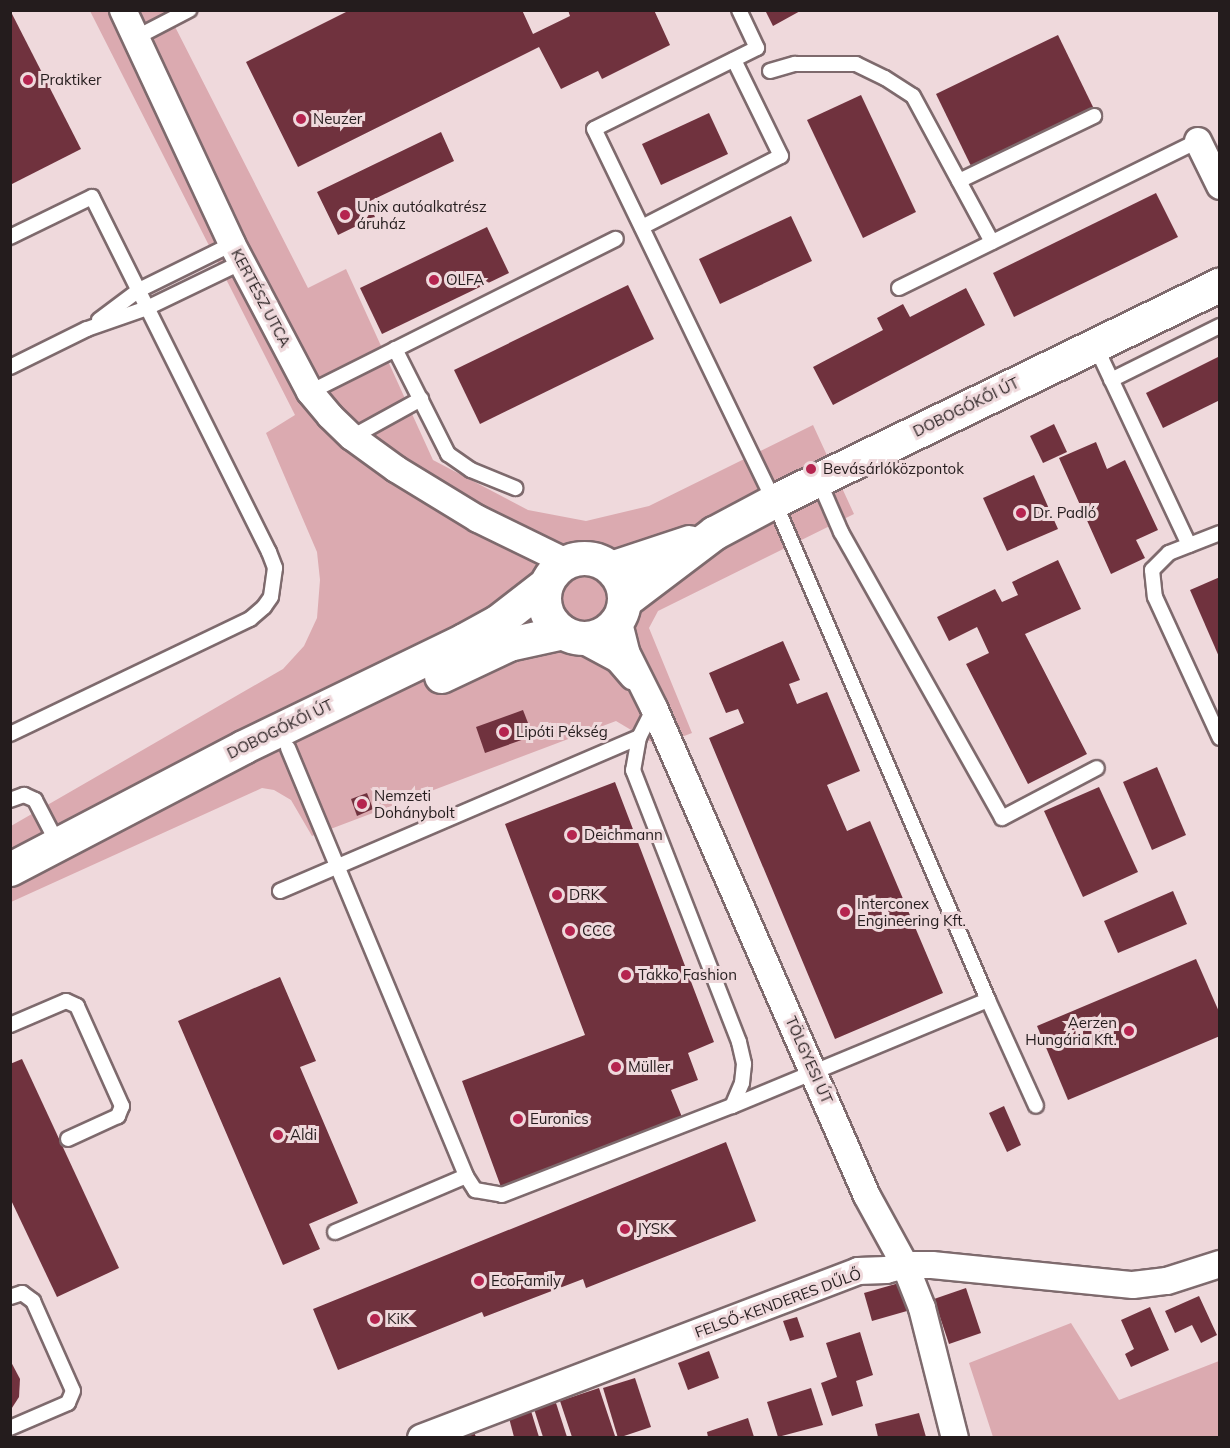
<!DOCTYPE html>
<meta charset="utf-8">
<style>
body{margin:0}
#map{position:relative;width:1230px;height:1448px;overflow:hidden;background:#efd9dc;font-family:Mulish,sans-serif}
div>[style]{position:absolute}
.green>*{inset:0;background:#dbaab0}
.building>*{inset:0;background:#70323e}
.roads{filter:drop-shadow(2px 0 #7e6a6d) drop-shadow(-2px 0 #7e6a6d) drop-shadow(0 2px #7e6a6d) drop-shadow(0 -2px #7e6a6d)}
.service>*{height:14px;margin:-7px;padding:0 7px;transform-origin:7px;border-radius:7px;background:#fff}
.minor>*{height:26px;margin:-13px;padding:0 13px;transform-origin:13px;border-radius:13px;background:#fff}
.secondary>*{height:33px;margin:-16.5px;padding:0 16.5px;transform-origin:16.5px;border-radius:16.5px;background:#fff}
.secondary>.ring{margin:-16.5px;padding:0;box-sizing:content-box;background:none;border:33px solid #fff;border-radius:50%}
.dots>*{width:16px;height:16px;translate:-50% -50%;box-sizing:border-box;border:3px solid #efd9dc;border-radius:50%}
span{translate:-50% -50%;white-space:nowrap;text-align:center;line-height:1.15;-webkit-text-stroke:6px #efd9dc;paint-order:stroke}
.poi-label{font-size:15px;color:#241c1d}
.left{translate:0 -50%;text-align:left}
.right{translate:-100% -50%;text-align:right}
.street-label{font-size:15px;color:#241c1d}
.frame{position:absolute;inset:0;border:12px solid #241c1d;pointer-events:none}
</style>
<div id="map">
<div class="green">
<div style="clip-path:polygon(90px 11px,167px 11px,308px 288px,346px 269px,433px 460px,528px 510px,586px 521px,649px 506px,813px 425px,854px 514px,658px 611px,649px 628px,692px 733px,658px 746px,616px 721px,312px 836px,291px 800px,274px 790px,262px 788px,11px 902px,11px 826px,283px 669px,304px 646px,317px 618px,320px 580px,317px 552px,266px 433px,295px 415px)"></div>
<div style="clip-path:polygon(1071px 1323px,1119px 1400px,1219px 1361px,1219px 1437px,993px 1437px,969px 1363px)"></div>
</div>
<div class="building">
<div style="clip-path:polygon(10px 10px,81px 149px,10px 185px)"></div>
<div style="clip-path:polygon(350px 10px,522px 10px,533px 34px,570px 16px,568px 10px,654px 10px,670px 45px,602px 79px,598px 71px,561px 89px,539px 47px,298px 167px,246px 62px)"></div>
<div style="clip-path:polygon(765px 10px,802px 10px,773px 26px)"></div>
<div style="clip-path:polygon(1058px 35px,1094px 109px,972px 168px,936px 94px)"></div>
<div style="clip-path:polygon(861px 95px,916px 212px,863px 238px,807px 120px)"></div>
<div style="clip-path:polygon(709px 113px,728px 154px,661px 185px,642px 144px)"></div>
<div style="clip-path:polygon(441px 132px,454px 161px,368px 202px,375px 217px,338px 235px,317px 192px)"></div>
<div style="clip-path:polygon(1156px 193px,1178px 237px,1014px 317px,993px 273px)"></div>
<div style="clip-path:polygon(791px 216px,812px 261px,720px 304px,699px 259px)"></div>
<div style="clip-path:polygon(487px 227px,509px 273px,382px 334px,360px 288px)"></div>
<div style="clip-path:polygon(628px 285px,654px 339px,480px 424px,454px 370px)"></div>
<div style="clip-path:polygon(966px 288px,985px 325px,833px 405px,813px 367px,883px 330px,877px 318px,903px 304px,910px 317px)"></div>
<div style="clip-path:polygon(1220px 356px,1220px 400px,1163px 428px,1146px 393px)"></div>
<div style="clip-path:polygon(1054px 424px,1067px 452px,1043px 463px,1030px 436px)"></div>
<div style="clip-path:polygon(1096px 442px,1107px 469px,1125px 460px,1158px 530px,1136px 540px,1145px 558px,1111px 574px,1059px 458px)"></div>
<div style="clip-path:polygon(1034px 475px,1058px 529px,1007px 551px,983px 498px)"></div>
<div style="clip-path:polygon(1058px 560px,1081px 609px,1025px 634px,1087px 754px,1028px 784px,966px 664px,989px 653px,977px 627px,949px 641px,937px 617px,995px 589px,1002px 602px,1018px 595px,1012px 582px)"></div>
<div style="clip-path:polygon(1220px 577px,1220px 659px,1190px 590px)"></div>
<div style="clip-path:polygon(783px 641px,800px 680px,789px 684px,797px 704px,827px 692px,860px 771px,827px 785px,847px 831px,870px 821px,943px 993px,835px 1039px,709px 738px,744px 723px,738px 709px,726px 713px,709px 673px)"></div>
<div style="clip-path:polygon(523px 710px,533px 736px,485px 753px,476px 727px)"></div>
<div style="clip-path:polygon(1157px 767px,1186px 835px,1152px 850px,1123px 782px)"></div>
<div style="clip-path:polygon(615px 782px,714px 1042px,688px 1053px,698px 1080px,671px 1090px,682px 1117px,501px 1187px,462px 1081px,585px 1035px,505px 824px)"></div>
<div style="clip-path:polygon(1099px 787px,1138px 872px,1083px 897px,1044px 811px)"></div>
<div style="clip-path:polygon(367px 793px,373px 809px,357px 816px,351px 799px)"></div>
<div style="clip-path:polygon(1173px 891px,1187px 924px,1118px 953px,1104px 921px)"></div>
<div style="clip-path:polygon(1196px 959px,1220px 1014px,1220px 1036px,1068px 1100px,1037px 1026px)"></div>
<div style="clip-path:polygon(280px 977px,316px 1061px,300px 1067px,358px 1203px,309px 1224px,320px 1249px,283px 1265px,178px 1021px)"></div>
<div style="clip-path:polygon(22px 1059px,119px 1268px,57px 1297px,10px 1198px,10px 1064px)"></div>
<div style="clip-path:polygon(1004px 1106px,1021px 1145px,1007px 1152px,989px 1113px)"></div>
<div style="clip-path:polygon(726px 1142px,756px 1221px,586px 1288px,583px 1279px,484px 1317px,482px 1312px,338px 1370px,313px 1309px)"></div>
<div style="clip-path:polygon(899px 1283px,907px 1311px,872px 1321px,864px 1293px)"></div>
<div style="clip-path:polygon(966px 1288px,981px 1333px,949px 1344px,934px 1299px)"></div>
<div style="clip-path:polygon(1199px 1296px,1217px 1335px,1201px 1343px,1192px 1325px,1175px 1333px,1165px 1311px)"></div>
<div style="clip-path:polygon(1150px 1307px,1169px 1350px,1131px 1367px,1125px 1354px,1134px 1349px,1121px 1320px)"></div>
<div style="clip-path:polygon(797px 1317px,804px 1337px,790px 1341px,783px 1321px)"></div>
<div style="clip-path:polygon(860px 1332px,873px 1375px,856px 1381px,863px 1406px,832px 1416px,821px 1383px,837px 1377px,826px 1343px)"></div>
<div style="clip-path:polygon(709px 1351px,719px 1378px,688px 1390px,678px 1363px)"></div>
<div style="clip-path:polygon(10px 1360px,20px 1379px,19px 1397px,10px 1411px)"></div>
<div style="clip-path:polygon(635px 1378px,651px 1427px,618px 1438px,603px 1388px)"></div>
<div style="clip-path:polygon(599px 1388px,615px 1436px,572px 1437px,560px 1401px)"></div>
<div style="clip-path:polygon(811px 1388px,823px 1425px,778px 1437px,767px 1402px)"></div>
<div style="clip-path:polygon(556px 1403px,567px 1437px,543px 1437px,534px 1409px)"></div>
<div style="clip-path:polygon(531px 1411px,539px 1437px,514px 1437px,509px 1418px)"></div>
<div style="clip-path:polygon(919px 1413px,926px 1437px,878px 1437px,875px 1424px)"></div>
<div style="clip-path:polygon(748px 1418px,754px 1437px,708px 1437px,707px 1432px)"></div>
<div style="clip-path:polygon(472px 1427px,476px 1437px,459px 1437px,457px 1433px)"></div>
</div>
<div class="roads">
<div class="service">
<div style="left:137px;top:37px;width:59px;rotate:-27.4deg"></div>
<div style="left:770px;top:71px;width:26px;rotate:-16deg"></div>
<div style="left:795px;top:64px;width:61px"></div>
<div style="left:856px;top:64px;width:32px;rotate:26deg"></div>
<div style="left:885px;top:78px;width:33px;rotate:33deg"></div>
<div style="left:913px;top:96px;width:166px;rotate:61.6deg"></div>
<div style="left:959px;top:181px;width:150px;rotate:-25.7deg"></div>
<div style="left:642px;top:227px;width:156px;rotate:-27.1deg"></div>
<div style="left:781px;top:156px;width:107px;rotate:-116.1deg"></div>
<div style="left:10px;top:237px;width:91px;rotate:-26deg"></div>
<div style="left:92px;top:197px;width:397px;rotate:63.5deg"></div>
<div style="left:269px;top:552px;width:17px;rotate:69deg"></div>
<div style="left:275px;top:568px;width:29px;rotate:98deg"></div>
<div style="left:271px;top:597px;width:12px;rotate:125deg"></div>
<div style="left:264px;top:607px;width:18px;rotate:139deg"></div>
<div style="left:250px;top:619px;width:266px;rotate:154.4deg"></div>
<div style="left:899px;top:288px;width:333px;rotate:-26.2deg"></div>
<div style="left:99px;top:320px;width:50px;rotate:-36.9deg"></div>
<div style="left:139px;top:290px;width:104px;rotate:-26.3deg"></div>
<div style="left:1095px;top:345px;width:221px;rotate:64.8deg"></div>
<div style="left:395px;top:349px;width:118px;rotate:63.2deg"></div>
<div style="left:448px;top:454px;width:28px;rotate:35deg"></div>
<div style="left:471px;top:470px;width:48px;rotate:22.2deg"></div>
<div style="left:10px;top:367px;width:86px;rotate:-26.3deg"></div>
<div style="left:87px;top:329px;width:64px;rotate:-19.3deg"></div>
<div style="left:147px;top:308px;width:106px;rotate:-25.8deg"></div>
<div style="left:1111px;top:380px;width:122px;rotate:-26.4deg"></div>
<div style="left:310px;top:392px;width:342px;rotate:-26.6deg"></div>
<div style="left:352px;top:437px;width:79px;rotate:-28.8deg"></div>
<div style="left:818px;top:479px;width:58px;rotate:66.5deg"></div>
<div style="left:841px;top:532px;width:328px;rotate:60.6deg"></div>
<div style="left:1002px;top:818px;width:107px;rotate:-27.8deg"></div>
<div style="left:1220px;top:533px;width:55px;rotate:158.6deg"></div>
<div style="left:1169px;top:553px;width:24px;rotate:135deg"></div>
<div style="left:1152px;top:570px;width:27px;rotate:84deg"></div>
<div style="left:1155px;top:597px;width:155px;rotate:65.3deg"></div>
<div style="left:654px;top:708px;width:33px;rotate:117deg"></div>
<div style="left:639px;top:737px;width:34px;rotate:100deg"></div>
<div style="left:633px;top:770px;width:292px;rotate:68.7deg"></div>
<div style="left:739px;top:1042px;width:23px;rotate:77deg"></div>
<div style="left:744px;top:1064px;width:19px;rotate:96deg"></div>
<div style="left:742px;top:1083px;width:25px;rotate:113deg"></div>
<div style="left:288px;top:748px;width:464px;rotate:67.4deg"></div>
<div style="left:466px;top:1176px;width:17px;rotate:57deg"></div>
<div style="left:475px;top:1190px;width:27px;rotate:10deg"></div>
<div style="left:502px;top:1195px;width:247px;rotate:-21.2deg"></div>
<div style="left:732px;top:1106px;width:277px;rotate:-22.5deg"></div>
<div style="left:988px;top:1000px;width:543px;rotate:-113.21deg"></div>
<div style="left:774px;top:501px;width:413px;rotate:-115.8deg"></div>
<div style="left:594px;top:129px;width:182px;rotate:-26.4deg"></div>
<div style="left:757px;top:48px;width:42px;rotate:-115.3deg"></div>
<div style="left:10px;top:800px;width:15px;rotate:-20deg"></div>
<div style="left:24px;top:795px;width:12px;rotate:24deg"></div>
<div style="left:35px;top:800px;width:47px;rotate:62.4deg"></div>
<div style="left:280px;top:891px;width:391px;rotate:-23.2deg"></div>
<div style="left:988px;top:1000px;width:116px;rotate:65.6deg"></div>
<div style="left:10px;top:1025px;width:61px;rotate:-23.2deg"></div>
<div style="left:66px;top:1001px;width:12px;rotate:24deg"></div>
<div style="left:77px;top:1006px;width:110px;rotate:65.8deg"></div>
<div style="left:122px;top:1106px;width:11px;rotate:112deg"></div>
<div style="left:118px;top:1116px;width:55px;rotate:155.3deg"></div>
<div style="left:335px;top:1232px;width:142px;rotate:-23.1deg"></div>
<div style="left:10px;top:1297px;width:13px;rotate:-18deg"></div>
<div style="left:22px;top:1293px;width:14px;rotate:36deg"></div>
<div style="left:33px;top:1301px;width:98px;rotate:66deg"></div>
<div style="left:73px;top:1391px;width:13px;rotate:113deg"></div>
<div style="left:68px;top:1403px;width:63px;rotate:156.7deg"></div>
</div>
<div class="minor">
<div style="left:123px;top:10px;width:258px;rotate:65deg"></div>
<div style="left:232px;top:244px;width:167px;rotate:62.2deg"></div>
<div style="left:310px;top:392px;width:31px;rotate:50deg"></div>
<div style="left:330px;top:416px;width:30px;rotate:44deg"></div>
<div style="left:352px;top:437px;width:54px;rotate:36deg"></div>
<div style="left:396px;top:469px;width:96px;rotate:31.4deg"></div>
<div style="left:478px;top:519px;width:98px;rotate:26deg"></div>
<div style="left:1198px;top:141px;width:50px;rotate:63.9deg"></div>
<div style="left:618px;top:619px;width:34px;rotate:76deg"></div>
<div style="left:626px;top:652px;width:63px;rotate:63.4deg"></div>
<div style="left:654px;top:708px;width:532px;rotate:66.42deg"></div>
<div style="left:867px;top:1196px;width:79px;rotate:61.2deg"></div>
<div style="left:905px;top:1265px;width:46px;rotate:68.4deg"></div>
<div style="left:922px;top:1308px;width:134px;rotate:75.8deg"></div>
<div style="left:577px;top:637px;width:47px;rotate:28.2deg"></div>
<div style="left:618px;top:659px;width:23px;rotate:49deg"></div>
<div style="left:421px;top:1438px;width:468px;rotate:-20.9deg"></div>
<div style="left:858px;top:1271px;width:28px;rotate:-2deg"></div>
<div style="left:886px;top:1270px;width:20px;rotate:-15deg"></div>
<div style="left:905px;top:1265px;width:27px"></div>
<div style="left:932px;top:1265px;width:202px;rotate:5.7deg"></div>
<div style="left:1133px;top:1285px;width:34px;rotate:-7deg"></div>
<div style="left:1167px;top:1281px;width:56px;rotate:-17.8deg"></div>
</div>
<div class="secondary">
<div class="ring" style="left:544px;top:558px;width:47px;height:47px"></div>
<div style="left:611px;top:568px;width:82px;rotate:-18.4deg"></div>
<div style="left:624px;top:601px;width:113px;rotate:-37.1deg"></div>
<div style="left:714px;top:533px;width:68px;rotate:-28.1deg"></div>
<div style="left:774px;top:501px;width:496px;rotate:-25.9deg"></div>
<div style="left:441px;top:676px;width:75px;rotate:-25.2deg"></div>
<div style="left:509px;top:644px;width:55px;rotate:-12.5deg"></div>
<div style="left:10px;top:869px;width:263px;rotate:-27.6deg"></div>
<div style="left:243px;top:747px;width:246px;rotate:-25.8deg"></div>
<div style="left:464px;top:640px;width:38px;rotate:-29deg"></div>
<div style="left:497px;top:622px;width:62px;rotate:-37.8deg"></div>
</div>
</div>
<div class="dots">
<div style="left:28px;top:80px;background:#b5244f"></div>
<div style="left:301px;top:119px;background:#b5244f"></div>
<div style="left:345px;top:215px;background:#b5244f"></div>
<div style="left:434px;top:280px;background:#b5244f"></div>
<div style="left:811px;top:469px;background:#b5244f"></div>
<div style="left:1021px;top:513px;background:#b5244f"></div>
<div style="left:504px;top:732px;background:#b5244f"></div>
<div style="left:362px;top:804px;background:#b5244f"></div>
<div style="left:572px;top:835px;background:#b5244f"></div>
<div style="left:557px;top:895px;background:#b5244f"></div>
<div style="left:845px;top:912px;background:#b5244f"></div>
<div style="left:570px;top:931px;background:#b5244f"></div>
<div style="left:626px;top:975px;background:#b5244f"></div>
<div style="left:1129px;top:1031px;background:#b5244f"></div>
<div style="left:616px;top:1067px;background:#b5244f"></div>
<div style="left:518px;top:1119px;background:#b5244f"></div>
<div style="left:278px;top:1135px;background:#b5244f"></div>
<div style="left:625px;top:1229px;background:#b5244f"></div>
<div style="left:479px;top:1281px;background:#b5244f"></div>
<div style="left:375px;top:1319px;background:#b5244f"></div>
</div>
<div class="poi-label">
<span class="left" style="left:40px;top:80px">Praktiker</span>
<span class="left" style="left:313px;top:119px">Neuzer</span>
<span class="left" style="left:357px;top:215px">Unix autóalkatrész<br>áruház</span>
<span class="left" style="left:446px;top:280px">OLFA</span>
<span class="left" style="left:823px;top:469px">Bevásárlóközpontok</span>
<span class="left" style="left:1033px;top:513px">Dr. Padló</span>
<span class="left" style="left:516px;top:732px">Lipóti Pékség</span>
<span class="left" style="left:374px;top:804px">Nemzeti<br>Dohánybolt</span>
<span class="left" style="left:584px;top:835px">Deichmann</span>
<span class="left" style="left:569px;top:895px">DRK</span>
<span class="left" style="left:857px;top:912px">Interconex<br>Engineering Kft.</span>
<span class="left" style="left:582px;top:931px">CCC</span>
<span class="left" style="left:638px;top:975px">Takko Fashion</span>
<span class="right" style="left:1117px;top:1031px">Aerzen<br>Hungária Kft.</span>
<span class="left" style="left:628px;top:1067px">Müller</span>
<span class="left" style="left:530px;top:1119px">Euronics</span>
<span class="left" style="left:290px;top:1135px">Aldi</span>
<span class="left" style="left:637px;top:1229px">JYSK</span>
<span class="left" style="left:491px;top:1281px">EcoFamily</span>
<span class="left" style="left:387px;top:1319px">KiK</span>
</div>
<div class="street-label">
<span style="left:261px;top:298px;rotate:62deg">KERTÉSZ UTCA</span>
<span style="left:966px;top:407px;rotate:-26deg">DOBOGÓKŐI ÚT</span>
<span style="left:280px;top:729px;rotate:-26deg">DOBOGÓKŐI ÚT</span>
<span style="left:809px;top:1060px;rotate:66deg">TÖLGYESI ÚT</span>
<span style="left:778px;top:1303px;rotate:-20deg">FELSŐ-KENDERES DŰLŐ</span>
</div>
<div class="frame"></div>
</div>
